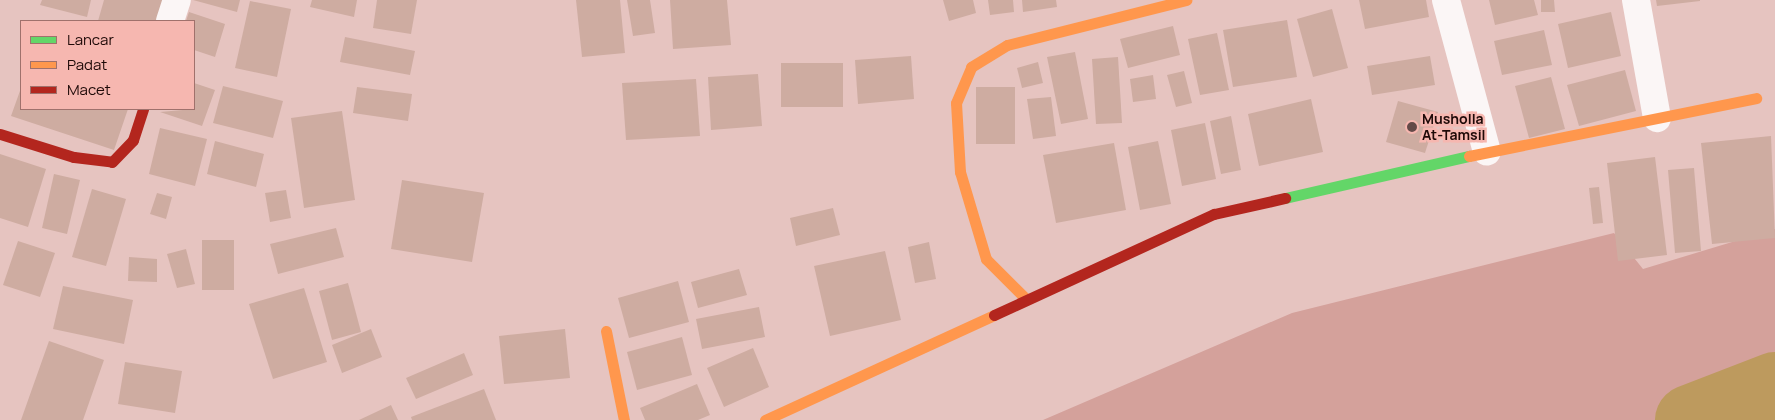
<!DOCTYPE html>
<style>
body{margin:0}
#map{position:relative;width:1775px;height:420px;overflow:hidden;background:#e6c4c0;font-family:Manrope,sans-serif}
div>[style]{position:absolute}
.green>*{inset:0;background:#d4a19b}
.river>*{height:70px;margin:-35px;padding:0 35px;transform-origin:35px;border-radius:35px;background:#bd9a5e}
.building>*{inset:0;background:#ceaca1}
.street>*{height:28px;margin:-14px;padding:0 14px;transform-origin:14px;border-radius:14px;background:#fbf6f6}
.fast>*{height:11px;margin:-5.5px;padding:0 5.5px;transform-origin:5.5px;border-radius:5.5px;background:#63d668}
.slow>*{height:11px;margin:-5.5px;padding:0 5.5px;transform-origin:5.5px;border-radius:5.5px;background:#ff974d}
.jam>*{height:11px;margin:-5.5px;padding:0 5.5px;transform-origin:5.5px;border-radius:5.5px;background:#b3261e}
.dots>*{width:14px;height:14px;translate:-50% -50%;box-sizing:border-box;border:2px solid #f6b7b0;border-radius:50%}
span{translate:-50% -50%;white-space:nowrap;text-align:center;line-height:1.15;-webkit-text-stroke:5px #f6b7b0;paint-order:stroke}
.poi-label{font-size:14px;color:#1e0907;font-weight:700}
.left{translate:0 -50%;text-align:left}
.legend{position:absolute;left:20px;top:20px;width:175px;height:90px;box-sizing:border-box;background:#f6b7b0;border:1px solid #a0716c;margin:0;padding:6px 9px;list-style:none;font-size:15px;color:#1e0907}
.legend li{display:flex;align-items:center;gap:10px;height:25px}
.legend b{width:25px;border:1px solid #a0716c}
</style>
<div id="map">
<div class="green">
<div style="clip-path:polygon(1775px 229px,1775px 420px,1043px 420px,1292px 313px,1614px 233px,1643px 269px)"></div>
</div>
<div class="river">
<div style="left:1690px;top:420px;width:91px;rotate:-21.2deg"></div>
</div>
<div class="building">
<div style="clip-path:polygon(42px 0,91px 0,87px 17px,40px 5px)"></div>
<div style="clip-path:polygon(104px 0,168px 0,162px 21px,98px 21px)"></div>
<div style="clip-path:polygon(193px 0,240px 0,237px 12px)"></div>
<div style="clip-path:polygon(312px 0,357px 0,354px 17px,310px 7px)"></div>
<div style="clip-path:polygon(377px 0,417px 0,411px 34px,373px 28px)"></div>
<div style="clip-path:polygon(576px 0,620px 0,625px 53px,582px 57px)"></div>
<div style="clip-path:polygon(627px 0,650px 0,655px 33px,633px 36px)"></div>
<div style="clip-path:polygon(670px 0,727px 0,731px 45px,673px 49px)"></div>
<div style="clip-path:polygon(943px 0,973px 0,976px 13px,949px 21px)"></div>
<div style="clip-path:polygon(988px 0,1013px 0,1014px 12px,990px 15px)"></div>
<div style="clip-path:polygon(1022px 0,1056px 0,1057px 7px,1023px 12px)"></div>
<div style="clip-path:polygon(1359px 0,1426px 0,1429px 17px,1365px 29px)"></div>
<div style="clip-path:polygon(1489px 0,1534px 0,1538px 15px,1495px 25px)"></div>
<div style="clip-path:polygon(1541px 0,1554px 0,1555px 12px,1541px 12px)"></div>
<div style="clip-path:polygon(1656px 0,1700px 0,1700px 1px,1657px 6px)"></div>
<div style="clip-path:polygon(250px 1px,291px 9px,277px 77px,235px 68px)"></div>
<div style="clip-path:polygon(1332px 9px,1348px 68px,1313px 77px,1297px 19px)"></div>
<div style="clip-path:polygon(189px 12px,225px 24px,215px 57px,194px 50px,194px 21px,186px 21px)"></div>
<div style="clip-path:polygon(1611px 12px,1621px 56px,1568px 68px,1558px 24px)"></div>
<div style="clip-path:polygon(1287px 20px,1297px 77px,1233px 87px,1223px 30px)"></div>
<div style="clip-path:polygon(1173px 26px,1180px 55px,1128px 68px,1120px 39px)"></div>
<div style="clip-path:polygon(1544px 30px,1552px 65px,1502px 75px,1494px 41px)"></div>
<div style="clip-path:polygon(1217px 33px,1229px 90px,1200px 95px,1188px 39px)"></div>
<div style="clip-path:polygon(345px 37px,415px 51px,410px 75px,340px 62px)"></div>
<div style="clip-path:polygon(1075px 52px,1088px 119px,1061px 124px,1047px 57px)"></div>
<div style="clip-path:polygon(911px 56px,914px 99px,858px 104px,855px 60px)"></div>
<div style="clip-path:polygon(1430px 56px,1435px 85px,1372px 95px,1367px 66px)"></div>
<div style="clip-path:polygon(1118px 57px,1122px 123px,1096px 124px,1092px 59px)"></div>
<div style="clip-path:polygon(1038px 62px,1043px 83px,1022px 88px,1017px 68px)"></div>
<div style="clip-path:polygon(781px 63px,843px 63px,843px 107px,781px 107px)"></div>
<div style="clip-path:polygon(1625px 70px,1636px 111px,1579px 126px,1567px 85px)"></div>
<div style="clip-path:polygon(1184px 71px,1192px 103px,1176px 107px,1167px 75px)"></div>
<div style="clip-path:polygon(758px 74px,762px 126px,711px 130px,708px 77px)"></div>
<div style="clip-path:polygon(1153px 75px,1156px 99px,1133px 102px,1130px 79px)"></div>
<div style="clip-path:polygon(1551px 77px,1565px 129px,1529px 138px,1515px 86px)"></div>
<div style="clip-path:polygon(696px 79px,700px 136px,626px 140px,622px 83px)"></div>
<div style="clip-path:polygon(194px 83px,215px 90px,202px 126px,160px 112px,194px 109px)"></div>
<div style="clip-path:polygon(223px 86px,283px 101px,273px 138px,213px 123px)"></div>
<div style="clip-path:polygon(357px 87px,412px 94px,408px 121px,353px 113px)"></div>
<div style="clip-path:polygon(976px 87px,1015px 87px,1015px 144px,976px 144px)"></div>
<div style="clip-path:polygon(21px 88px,21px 109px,128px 109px,114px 150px,11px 116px)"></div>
<div style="clip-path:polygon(1051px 97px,1056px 136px,1033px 139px,1027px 99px)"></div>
<div style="clip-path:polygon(1311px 99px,1323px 152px,1259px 166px,1248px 114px)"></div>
<div style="clip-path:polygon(1398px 101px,1438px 112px,1425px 153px,1386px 142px)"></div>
<div style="clip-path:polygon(342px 111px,355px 200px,304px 208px,291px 118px)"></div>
<div style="clip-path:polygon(1231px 116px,1241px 170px,1221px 174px,1210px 121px)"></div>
<div style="clip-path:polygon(1205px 123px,1216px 179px,1182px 186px,1171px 130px)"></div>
<div style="clip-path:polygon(160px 128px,207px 139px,195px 186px,149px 174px)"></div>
<div style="clip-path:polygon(1771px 136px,1775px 238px,1712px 244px,1701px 143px)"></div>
<div style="clip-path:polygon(215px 141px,264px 154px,256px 187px,207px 174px)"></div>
<div style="clip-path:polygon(1158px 141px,1171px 204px,1140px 210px,1128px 147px)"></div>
<div style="clip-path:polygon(1114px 143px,1126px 210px,1056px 223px,1043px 155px)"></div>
<div style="clip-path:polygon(0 154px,46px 169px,28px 227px,0 218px)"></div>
<div style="clip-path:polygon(1655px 157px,1667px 255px,1618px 261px,1607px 163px)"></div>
<div style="clip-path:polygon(1694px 168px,1701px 251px,1675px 253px,1668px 170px)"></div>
<div style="clip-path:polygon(54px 174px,80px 180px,67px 234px,42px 228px)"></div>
<div style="clip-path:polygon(402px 180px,484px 193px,472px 262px,391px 249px)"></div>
<div style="clip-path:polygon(1599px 187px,1603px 223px,1593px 224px,1589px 188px)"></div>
<div style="clip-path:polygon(92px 189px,126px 199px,106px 266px,72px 257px)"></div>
<div style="clip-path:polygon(286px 190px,291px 218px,270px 222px,265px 193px)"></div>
<div style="clip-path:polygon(157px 193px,172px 197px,166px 219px,150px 214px)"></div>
<div style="clip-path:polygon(833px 208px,840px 235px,796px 246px,790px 218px)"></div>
<div style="clip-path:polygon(336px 228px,344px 257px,278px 274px,270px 244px)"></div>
<div style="clip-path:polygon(202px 240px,234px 240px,234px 290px,202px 290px)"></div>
<div style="clip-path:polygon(18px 241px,55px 253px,40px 297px,3px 285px)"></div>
<div style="clip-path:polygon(929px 242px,936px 279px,915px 283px,908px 247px)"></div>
<div style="clip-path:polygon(186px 249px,195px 284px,177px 288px,167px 254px)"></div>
<div style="clip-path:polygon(885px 251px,901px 320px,830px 336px,814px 266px)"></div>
<div style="clip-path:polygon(129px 257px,157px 259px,157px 282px,128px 281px)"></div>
<div style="clip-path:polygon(739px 269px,747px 295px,698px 308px,691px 282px)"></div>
<div style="clip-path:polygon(678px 281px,689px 322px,629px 338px,618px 298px)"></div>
<div style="clip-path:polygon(348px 283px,361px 332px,332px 340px,319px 291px)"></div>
<div style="clip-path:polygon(63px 286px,133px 300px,124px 344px,53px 329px)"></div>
<div style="clip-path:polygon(304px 288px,327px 362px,273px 379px,249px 304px)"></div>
<div style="clip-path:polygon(759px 307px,765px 337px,702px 349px,696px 319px)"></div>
<div style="clip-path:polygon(371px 329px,382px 357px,342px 373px,332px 345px)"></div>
<div style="clip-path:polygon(565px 329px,570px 378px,504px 384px,499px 336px)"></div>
<div style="clip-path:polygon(682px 337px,692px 375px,637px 390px,627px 352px)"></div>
<div style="clip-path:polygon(49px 341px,104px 360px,83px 420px,21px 420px)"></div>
<div style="clip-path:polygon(753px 348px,769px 387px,724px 407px,707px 368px)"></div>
<div style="clip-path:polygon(464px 353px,473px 375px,416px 399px,406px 378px)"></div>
<div style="clip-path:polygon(125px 362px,182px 371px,175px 413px,118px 404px)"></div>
<div style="clip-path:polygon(697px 384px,710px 415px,698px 420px,645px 420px,640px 408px)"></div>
<div style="clip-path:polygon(484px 389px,496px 420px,412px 420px,411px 417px)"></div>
<div style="clip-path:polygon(391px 405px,398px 420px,359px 420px)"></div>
</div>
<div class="street">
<div style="left:1446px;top:0;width:157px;rotate:74.9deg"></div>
<div style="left:1636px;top:0;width:120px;rotate:79.9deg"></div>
<div style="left:170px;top:21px;width:22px;rotate:-72deg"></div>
</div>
<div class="fast">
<div style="left:1285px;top:198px;width:189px;rotate:-12.9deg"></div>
</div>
<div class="slow">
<div style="left:1469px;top:156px;width:293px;rotate:-11.4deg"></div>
<div style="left:1025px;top:298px;width:55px;rotate:-135deg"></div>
<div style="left:986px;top:259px;width:91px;rotate:-106.6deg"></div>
<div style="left:960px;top:172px;width:69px;rotate:-93.3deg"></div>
<div style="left:956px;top:103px;width:39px;rotate:-67deg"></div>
<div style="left:971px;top:67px;width:42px;rotate:-31.4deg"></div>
<div style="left:1007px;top:45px;width:185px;rotate:-14.1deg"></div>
<div style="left:606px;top:331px;width:91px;rotate:78.6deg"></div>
<div style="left:765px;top:420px;width:252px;rotate:-24.6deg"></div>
</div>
<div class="jam">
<div style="left:0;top:134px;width:77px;rotate:17.3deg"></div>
<div style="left:74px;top:157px;width:38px;rotate:7deg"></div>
<div style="left:112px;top:162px;width:30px;rotate:-46deg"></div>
<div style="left:133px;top:140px;width:33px;rotate:-72deg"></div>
<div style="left:994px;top:315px;width:242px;rotate:-24.7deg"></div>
<div style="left:1214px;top:214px;width:73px;rotate:-12.7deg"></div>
</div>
<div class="dots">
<div style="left:1412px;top:127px;background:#644a48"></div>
</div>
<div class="poi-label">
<span class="left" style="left:1422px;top:127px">Musholla<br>At-Tamsil</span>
</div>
<ul class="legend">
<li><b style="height:6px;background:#63d668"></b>Lancar</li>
<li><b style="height:6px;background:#ff974d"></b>Padat</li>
<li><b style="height:6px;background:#b3261e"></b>Macet</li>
</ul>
</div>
